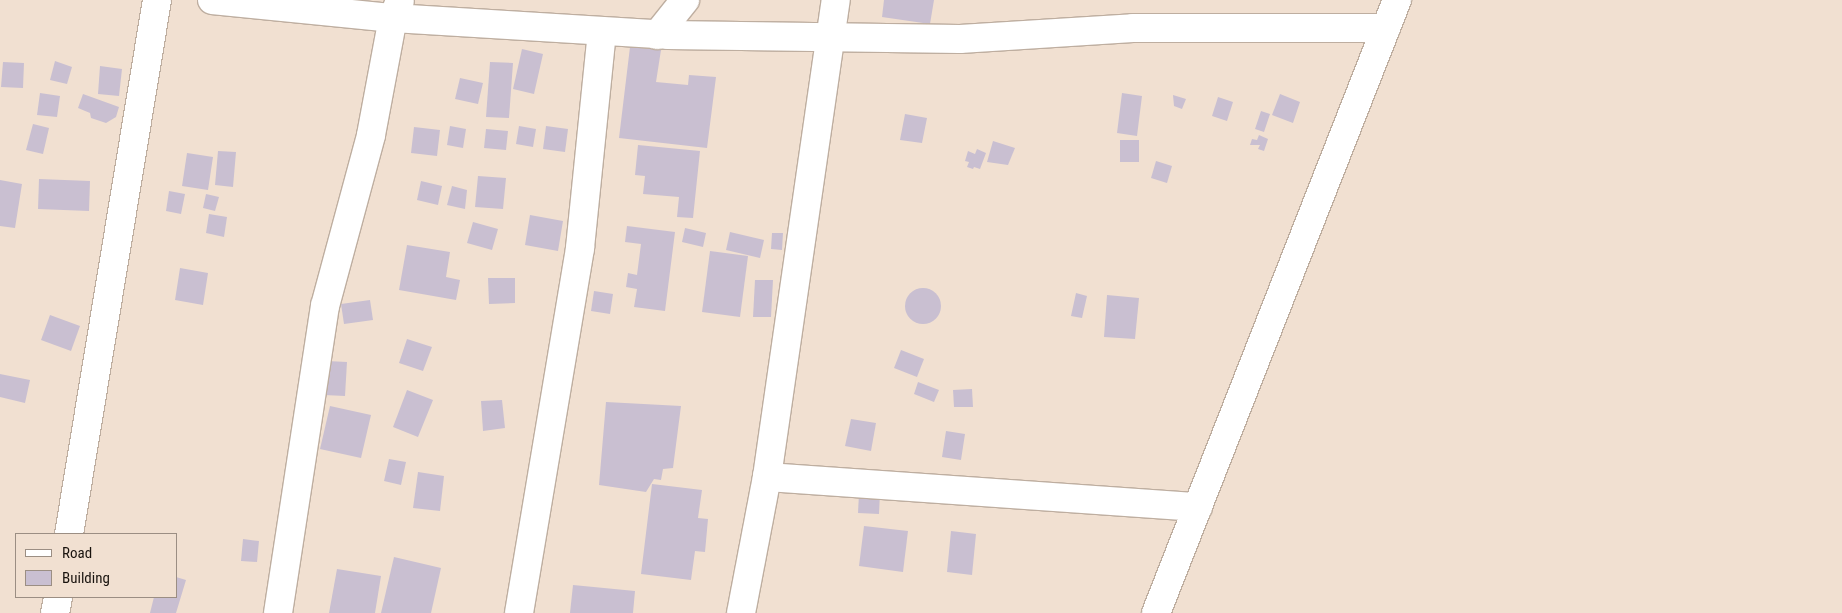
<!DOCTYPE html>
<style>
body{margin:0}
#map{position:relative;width:1842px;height:613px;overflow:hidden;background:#f1e0d1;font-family:"Roboto Condensed",sans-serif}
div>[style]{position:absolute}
.building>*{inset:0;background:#c9bfd1}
.round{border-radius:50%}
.roads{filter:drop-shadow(1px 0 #beaea0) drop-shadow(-1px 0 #beaea0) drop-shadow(0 1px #beaea0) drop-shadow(0 -1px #beaea0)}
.minor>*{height:28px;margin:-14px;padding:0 14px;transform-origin:14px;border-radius:14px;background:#fff}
span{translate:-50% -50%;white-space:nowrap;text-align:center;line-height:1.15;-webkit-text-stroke:4px #f1e0d1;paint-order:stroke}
.legend{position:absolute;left:15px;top:533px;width:162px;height:65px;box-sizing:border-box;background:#f1e0d1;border:1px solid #9b8e83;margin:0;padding:6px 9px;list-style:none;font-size:15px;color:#19130e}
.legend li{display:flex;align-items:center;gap:10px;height:25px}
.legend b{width:25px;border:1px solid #9b8e83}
</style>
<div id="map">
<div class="building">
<div style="clip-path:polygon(884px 0,934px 0,930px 24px,882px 17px)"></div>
<div style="clip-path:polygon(630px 47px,661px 50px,656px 82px,688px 85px,689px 75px,716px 77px,707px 148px,619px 138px)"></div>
<div style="clip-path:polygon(522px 49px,543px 54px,534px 94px,513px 89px)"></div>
<div style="clip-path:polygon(55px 61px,72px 67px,67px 84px,50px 80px)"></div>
<div style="clip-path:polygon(3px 62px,24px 63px,23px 88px,1px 87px)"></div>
<div style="clip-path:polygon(490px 62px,513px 63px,509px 118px,486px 117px)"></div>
<div style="clip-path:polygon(100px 66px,122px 69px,119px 96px,98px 94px)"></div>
<div style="clip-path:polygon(460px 78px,483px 83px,478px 104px,455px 99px)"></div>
<div style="clip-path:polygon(40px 93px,60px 96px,57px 117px,37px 115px)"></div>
<div style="clip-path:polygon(1122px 93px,1142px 96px,1137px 136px,1117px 133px)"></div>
<div style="clip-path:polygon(83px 94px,119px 107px,116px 117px,106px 123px,91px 118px,90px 113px,78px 108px)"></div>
<div style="clip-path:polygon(1280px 94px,1300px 102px,1293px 123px,1272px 115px)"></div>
<div style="clip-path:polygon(1173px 95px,1186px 99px,1182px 109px,1174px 106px)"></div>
<div style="clip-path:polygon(1218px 97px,1233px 102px,1227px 121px,1212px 116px)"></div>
<div style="clip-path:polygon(1261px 111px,1270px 114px,1264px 132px,1255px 129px)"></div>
<div style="clip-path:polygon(905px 114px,927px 118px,922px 143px,900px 140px)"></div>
<div style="clip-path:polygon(33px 124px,49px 128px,43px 154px,26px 150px)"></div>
<div style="clip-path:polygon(450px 126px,466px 129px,463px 148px,447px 145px)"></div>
<div style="clip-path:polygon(519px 126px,536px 129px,533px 147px,516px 144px)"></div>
<div style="clip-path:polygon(546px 126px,568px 129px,565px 152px,543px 149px)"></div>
<div style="clip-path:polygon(414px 127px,440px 130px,437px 156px,411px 153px)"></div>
<div style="clip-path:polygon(486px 129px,508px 131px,506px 150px,484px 148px)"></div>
<div style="clip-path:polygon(1259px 135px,1268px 139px,1264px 151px,1258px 149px,1260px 145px,1250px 145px,1252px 139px,1257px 140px)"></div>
<div style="clip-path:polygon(1120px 140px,1139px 140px,1139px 162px,1120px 162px)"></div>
<div style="clip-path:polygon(993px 141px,1015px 148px,1008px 165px,987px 162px)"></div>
<div style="clip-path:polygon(638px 145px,700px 151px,693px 218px,677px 217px,679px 197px,643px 194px,645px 176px,635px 175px)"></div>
<div style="clip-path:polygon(977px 149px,986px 153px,980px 169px,974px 167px,973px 169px,967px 167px,969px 162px,965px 161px,968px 151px,975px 154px)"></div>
<div style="clip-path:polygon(218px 151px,236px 152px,233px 187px,215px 185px)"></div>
<div style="clip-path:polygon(187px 153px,213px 157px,208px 190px,182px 186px)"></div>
<div style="clip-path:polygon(1156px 161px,1172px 166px,1167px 183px,1151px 178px)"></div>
<div style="clip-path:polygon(478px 176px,506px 178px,503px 209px,475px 207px)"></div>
<div style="clip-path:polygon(39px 179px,90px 181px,89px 211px,38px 209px)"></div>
<div style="clip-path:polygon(0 180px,22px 184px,15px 228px,0 226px)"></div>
<div style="clip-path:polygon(421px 181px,442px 186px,438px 205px,417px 200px)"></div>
<div style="clip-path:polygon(452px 186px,467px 190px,465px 209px,447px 205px)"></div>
<div style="clip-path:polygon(169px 191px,185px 194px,181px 214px,166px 211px)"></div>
<div style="clip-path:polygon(206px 194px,219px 197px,215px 211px,203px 208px)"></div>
<div style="clip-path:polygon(209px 214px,227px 217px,224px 237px,206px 233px)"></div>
<div style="clip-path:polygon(530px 215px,563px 221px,558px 251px,525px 245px)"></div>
<div style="clip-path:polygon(473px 222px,498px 229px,492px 250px,467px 243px)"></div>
<div style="clip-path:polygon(627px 226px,675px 232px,665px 311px,634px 307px,637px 289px,626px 287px,628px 273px,637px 275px,641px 244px,625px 242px)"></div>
<div style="clip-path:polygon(685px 228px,706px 233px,703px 247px,682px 242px)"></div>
<div style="clip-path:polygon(730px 232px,764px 240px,760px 258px,726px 250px)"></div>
<div style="clip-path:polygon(772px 233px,783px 233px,782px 250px,771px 249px)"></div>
<div style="clip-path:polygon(407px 245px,450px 252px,446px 277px,460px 280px,456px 300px,399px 290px)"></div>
<div style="clip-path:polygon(710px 251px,748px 256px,740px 317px,702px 312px)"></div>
<div style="clip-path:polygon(180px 268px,208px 273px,203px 305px,175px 300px)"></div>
<div style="clip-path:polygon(488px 278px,515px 278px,515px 303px,489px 304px)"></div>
<div style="clip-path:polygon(755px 280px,773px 280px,771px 317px,753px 317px)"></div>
<div class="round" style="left:905px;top:288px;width:36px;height:36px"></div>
<div style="clip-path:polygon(594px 291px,613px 294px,610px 314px,591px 311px)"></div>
<div style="clip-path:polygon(1076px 293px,1087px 296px,1082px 318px,1071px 316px)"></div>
<div style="clip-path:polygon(1107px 295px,1139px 298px,1135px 339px,1104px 337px)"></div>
<div style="clip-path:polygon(370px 300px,373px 320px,344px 324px,341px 304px)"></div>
<div style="clip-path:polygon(50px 315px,80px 326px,71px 351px,41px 340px)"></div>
<div style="clip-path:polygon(407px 339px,432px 347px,423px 371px,399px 363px)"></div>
<div style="clip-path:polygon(901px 350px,924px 359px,917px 377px,894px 368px)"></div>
<div style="clip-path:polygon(327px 361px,347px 362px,345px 396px,324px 395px)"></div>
<div style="clip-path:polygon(0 374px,30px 380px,25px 403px,0 397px)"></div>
<div style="clip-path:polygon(918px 382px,939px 390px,934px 402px,914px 394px)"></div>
<div style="clip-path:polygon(972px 389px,973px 407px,954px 407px,953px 390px)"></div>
<div style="clip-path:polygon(407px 390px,433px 400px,418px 437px,393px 427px)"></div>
<div style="clip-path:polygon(502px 400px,505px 428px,483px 431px,481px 401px)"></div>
<div style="clip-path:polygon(606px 402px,681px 406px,673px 468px,663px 469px,661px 480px,654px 479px,646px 492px,599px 485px)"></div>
<div style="clip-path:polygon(330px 406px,371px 415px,361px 458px,320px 449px)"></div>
<div style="clip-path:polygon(851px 419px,876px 423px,871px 451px,845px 446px)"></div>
<div style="clip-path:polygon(946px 431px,965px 434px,961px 460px,942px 457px)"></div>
<div style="clip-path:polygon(389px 459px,406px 462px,401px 485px,384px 481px)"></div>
<div style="clip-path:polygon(418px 472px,444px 476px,440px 511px,413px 508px)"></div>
<div style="clip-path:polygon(652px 484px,702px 490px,698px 518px,708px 519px,705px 552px,695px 551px,691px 580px,641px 574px)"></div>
<div style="clip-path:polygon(859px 493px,880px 493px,879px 514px,858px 513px)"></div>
<div style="clip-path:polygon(864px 526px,908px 531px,903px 572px,859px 566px)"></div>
<div style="clip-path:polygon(951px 531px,976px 534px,972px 575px,947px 572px)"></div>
<div style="clip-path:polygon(243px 539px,259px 541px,257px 562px,241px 561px)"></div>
<div style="clip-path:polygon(394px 557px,441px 568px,431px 613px,381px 613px)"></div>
<div style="clip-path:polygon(337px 569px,381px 576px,375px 613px,329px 613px)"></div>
<div style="clip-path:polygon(176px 577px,186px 580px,176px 613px,150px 613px,154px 597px,176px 597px)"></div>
<div style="clip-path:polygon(573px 585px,635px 591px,633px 613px,570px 613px)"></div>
</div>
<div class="roads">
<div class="minor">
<div style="left:212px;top:0;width:182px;rotate:5.7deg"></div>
<div style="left:393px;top:18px;width:276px;rotate:3.5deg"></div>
<div style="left:668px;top:35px;width:292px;rotate:0.8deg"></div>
<div style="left:960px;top:39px;width:173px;rotate:-3.6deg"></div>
<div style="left:1133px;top:28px;width:253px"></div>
<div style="left:657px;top:35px;width:45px;rotate:-51.3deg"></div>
<div style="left:767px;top:477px;width:432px;rotate:4deg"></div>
<div style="left:69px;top:534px;width:541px;rotate:-80.64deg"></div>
<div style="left:55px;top:613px;width:16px;rotate:-79deg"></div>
<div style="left:278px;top:613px;width:311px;rotate:-81.3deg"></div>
<div style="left:325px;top:306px;width:177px;rotate:-74.9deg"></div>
<div style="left:371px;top:135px;width:119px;rotate:-79.4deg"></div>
<div style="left:393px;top:18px;width:18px;rotate:-68deg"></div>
<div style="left:519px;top:613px;width:370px;rotate:-80.5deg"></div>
<div style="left:580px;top:248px;width:217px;rotate:-84.2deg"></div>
<div style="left:741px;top:613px;width:138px;rotate:-79.2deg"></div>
<div style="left:767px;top:477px;width:482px;rotate:-81.8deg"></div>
<div style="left:1156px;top:613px;width:659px;rotate:-68.54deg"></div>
</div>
</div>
<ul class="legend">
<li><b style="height:6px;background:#fff"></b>Road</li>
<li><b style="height:14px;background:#c9bfd1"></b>Building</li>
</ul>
</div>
